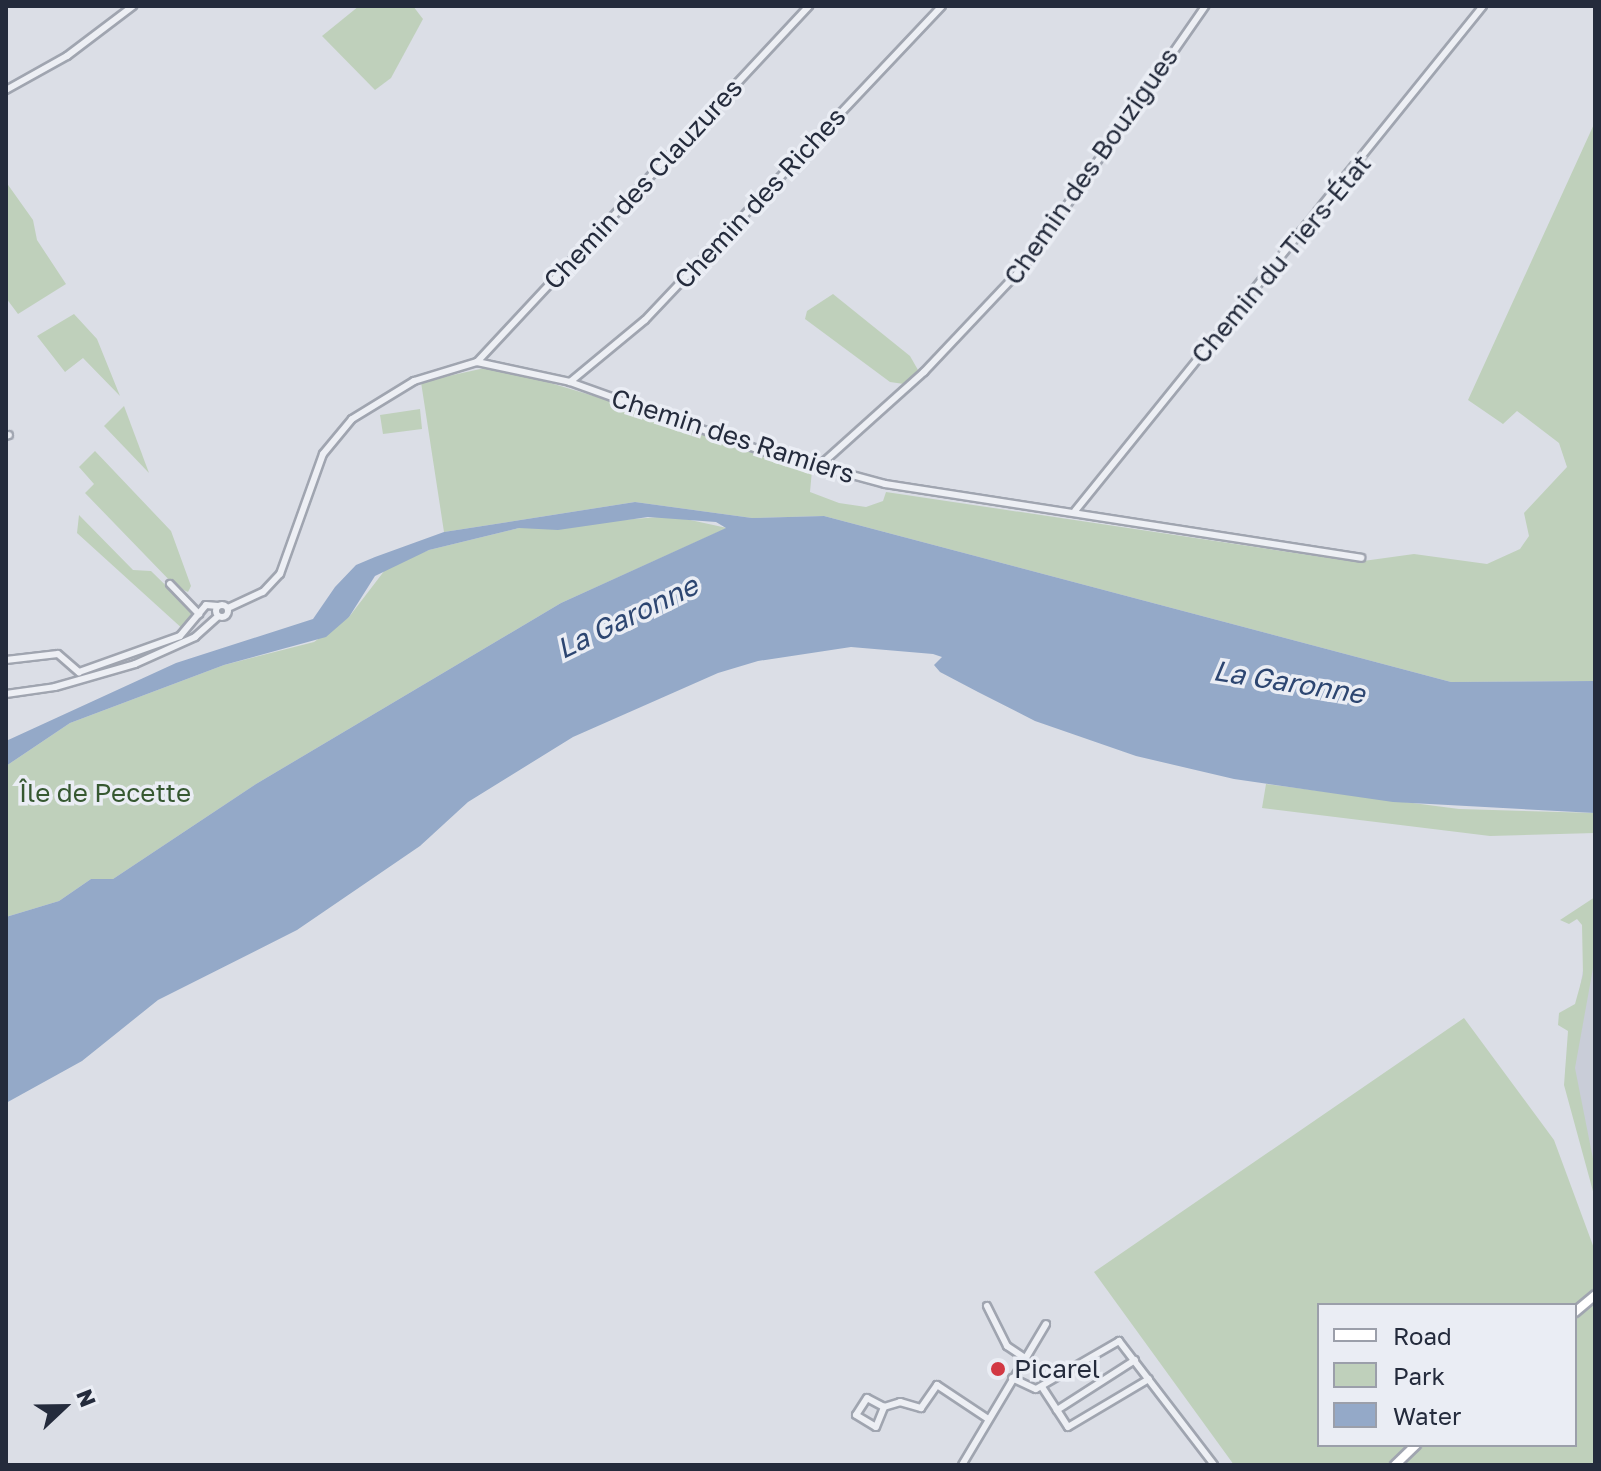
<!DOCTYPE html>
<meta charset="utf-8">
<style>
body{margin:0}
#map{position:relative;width:1601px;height:1471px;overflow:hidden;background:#dbdee6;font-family:"Golos Text",sans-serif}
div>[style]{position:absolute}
.built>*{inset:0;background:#c9cdd8}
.green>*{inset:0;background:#bfd0bb}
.water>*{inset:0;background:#94a9c8}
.roads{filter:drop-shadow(2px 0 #a0a5b0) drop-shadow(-2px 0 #a0a5b0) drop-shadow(0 2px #a0a5b0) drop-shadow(0 -2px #a0a5b0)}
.street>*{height:6px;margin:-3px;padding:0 3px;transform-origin:3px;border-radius:3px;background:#edeff4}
.street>.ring{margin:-3px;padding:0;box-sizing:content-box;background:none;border:6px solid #edeff4;border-radius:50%}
.secondary>*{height:8px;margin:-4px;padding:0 4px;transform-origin:4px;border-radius:4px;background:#fff}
.dots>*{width:22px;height:22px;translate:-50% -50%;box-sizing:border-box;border:4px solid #eaedf4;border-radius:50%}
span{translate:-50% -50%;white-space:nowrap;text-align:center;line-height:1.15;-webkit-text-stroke:7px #eaedf4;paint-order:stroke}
.street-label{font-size:26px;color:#242b3c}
.park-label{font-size:26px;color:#365831}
.poi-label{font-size:26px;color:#242b3c}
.left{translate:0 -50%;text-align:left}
.water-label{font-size:28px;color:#2d4671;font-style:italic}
.frame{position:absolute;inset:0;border:8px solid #242b3c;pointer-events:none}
.legend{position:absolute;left:1317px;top:1303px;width:260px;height:144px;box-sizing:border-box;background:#eaedf4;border:2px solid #9b9faa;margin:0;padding:10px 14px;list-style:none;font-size:24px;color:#242b3c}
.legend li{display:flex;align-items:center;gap:16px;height:40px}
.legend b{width:40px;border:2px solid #9b9faa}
.north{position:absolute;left:24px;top:1367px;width:80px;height:80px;-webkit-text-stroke:6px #eaedf4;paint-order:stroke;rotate:68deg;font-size:22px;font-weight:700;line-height:32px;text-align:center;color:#242b3c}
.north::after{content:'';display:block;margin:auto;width:28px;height:36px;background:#242b3c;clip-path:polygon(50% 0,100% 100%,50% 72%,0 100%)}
</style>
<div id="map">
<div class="built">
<div style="clip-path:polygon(1595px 903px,1595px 1189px,1565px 1072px)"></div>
</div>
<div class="green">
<div style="clip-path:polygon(359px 6px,413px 6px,423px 19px,391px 78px,375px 90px,322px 36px)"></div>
<div style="clip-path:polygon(1595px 122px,1595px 681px,1451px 682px,824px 516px,752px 518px,635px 502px,444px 532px,421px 382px,494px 366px,677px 421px,762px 457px,812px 470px,810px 492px,839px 503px,866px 507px,883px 501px,886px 492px,1356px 562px,1414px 554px,1487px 564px,1520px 549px,1529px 536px,1524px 513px,1567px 467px,1559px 443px,1517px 411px,1503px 424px,1468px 400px)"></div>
<div style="clip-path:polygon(6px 182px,33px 220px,37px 240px,66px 284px,18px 314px,6px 298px)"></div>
<div style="clip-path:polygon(833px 294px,910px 356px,918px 370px,904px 384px,890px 382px,805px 319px,807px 311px)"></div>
<div style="clip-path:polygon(74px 314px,97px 339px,120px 396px,83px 358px,65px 372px,37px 336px)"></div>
<div style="clip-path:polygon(124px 406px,149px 473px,104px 426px)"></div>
<div style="clip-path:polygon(420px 409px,422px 429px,383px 434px,380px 415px)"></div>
<div style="clip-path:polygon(95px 451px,171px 531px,191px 586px,188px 592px,175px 586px,85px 493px,94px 484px,79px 467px)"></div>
<div style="clip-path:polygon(79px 515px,133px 570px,151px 571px,192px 611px,185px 631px,77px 533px)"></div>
<div style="clip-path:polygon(672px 516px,727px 528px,561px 603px,256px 784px,113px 879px,91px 879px,59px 901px,6px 917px,6px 766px,70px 723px,224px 665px,314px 642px,349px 617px,388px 566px,429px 550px,519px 528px)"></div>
<div style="clip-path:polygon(1266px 784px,1459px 809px,1595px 813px,1595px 833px,1490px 836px,1262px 808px)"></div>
<div style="clip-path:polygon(1595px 897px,1595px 957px,1575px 1068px,1595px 1169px,1594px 1195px,1564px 1085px,1568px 1031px,1558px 1025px,1559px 1013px,1575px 1004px,1583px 975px,1582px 925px,1577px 919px,1569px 924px,1560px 920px)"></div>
<div style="clip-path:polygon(evenodd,1464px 1018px,1554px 1140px,1595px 1251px,1595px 1465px,1234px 1465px,1094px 1272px,1464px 1018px,1319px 1305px,1575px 1305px,1575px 1445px,1319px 1445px,1319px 1305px)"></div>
</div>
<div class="water">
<div style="clip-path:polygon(635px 502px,752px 518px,824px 516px,1451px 682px,1595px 681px,1595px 813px,1393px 802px,1234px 779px,1136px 756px,1035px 721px,978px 692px,940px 672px,934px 665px,942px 657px,933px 654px,851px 647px,758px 661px,718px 673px,573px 737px,468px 802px,420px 846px,297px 930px,158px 1000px,82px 1061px,6px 1103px,6px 917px,59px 901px,91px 879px,113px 879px,256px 784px,561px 603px,726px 528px,716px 522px,648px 517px,558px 530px,519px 528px,429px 550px,375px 576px,349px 617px,326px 637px,224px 665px,70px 723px,6px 766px,6px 741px,176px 663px,313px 619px,335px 587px,356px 565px,375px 557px,444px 532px)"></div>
</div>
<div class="roads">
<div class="street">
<div style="left:6px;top:90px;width:70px;rotate:-29.1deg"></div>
<div style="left:67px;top:56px;width:83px;rotate:-37.1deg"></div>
<div style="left:477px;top:362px;width:487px;rotate:-47deg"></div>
<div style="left:570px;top:382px;width:97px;rotate:-39.6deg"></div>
<div style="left:645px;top:320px;width:432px;rotate:-46.6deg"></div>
<div style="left:6px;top:436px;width:3px;rotate:-18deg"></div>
<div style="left:817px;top:468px;width:144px;rotate:-41.9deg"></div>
<div style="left:924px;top:372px;width:149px;rotate:-46.6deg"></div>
<div style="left:1026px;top:264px;width:314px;rotate:-55.2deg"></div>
<div style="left:1075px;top:511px;width:649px;rotate:-51.06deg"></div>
<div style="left:170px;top:584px;width:42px;rotate:46deg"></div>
<div class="ring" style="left:216px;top:605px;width:6px;height:6px"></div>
<div style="left:228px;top:608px;width:38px;rotate:-25deg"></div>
<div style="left:263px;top:592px;width:25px;rotate:-47deg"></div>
<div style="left:280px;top:574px;width:127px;rotate:-70.3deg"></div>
<div style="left:323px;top:454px;width:45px;rotate:-50.4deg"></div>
<div style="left:352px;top:419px;width:73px;rotate:-31.5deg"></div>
<div style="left:414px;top:381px;width:66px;rotate:-16.8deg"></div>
<div style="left:477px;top:362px;width:95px;rotate:12.1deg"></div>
<div style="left:570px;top:382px;width:205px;rotate:19.7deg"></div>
<div style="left:763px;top:451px;width:126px;rotate:15.1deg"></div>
<div style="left:885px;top:484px;width:482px;rotate:8.8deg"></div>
<div style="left:6px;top:660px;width:52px;rotate:-6.6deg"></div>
<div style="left:58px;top:654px;width:28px;rotate:41deg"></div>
<div style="left:79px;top:672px;width:107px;rotate:-19.6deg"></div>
<div style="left:180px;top:636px;width:40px;rotate:-50deg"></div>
<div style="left:206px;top:605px;width:12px;rotate:5deg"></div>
<div style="left:6px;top:694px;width:49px;rotate:-8.1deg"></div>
<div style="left:55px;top:687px;width:83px;rotate:-16deg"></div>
<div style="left:135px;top:664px;width:66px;rotate:-24.2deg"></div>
<div style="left:195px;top:637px;width:31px;rotate:-42deg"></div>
<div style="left:987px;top:1306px;width:45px;rotate:63.4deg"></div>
<div style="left:1007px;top:1346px;width:22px;rotate:34deg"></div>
<div style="left:1135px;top:1360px;width:93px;rotate:147.3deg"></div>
<div style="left:1057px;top:1410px;width:20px;rotate:57deg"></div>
<div style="left:1068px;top:1427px;width:94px;rotate:-30.7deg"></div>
<div style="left:1012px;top:1378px;width:26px;rotate:25deg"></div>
<div style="left:1036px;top:1389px;width:96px;rotate:-30deg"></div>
<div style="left:1119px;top:1341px;width:156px;rotate:52.5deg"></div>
<div style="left:1042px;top:1387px;width:27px;rotate:57deg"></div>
<div style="left:884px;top:1407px;width:19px;rotate:-152deg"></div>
<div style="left:867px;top:1398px;width:20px;rotate:123deg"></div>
<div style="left:856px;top:1415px;width:23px;rotate:31deg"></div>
<div style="left:876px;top:1427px;width:22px;rotate:-68deg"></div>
<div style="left:884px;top:1407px;width:17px;rotate:-17deg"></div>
<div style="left:900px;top:1402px;width:22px;rotate:16deg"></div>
<div style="left:921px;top:1408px;width:28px;rotate:-55deg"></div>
<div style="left:937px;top:1385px;width:61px;rotate:33.7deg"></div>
<div style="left:962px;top:1465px;width:164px;rotate:-59.2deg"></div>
</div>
<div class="secondary">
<div style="left:1575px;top:1312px;width:26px;rotate:-40deg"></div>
<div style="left:1395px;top:1465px;width:29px;rotate:-44deg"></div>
</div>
</div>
<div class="dots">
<div style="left:998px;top:1369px;background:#d23843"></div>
</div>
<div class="street-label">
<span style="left:1091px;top:166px;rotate:-55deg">Chemin des Bouzigues</span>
<span style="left:643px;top:184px;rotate:-47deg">Chemin des Clauzures</span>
<span style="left:760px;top:198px;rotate:-47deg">Chemin des Riches</span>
<span style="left:1281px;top:259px;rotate:-50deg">Chemin du Tiers-État</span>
<span style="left:733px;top:436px;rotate:18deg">Chemin des Ramiers</span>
</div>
<div class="park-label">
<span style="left:105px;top:793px">Île de Pecette</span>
</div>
<div class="poi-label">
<span class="left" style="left:1014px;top:1369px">Picarel</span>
</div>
<div class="water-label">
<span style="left:627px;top:617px;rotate:-26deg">La Garonne</span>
<span style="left:1289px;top:682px;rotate:9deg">La Garonne</span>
</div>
<div class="frame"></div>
<ul class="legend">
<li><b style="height:10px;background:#fff"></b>Road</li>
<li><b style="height:22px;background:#bfd0bb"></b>Park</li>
<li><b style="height:22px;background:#94a9c8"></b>Water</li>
</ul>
<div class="north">N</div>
</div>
